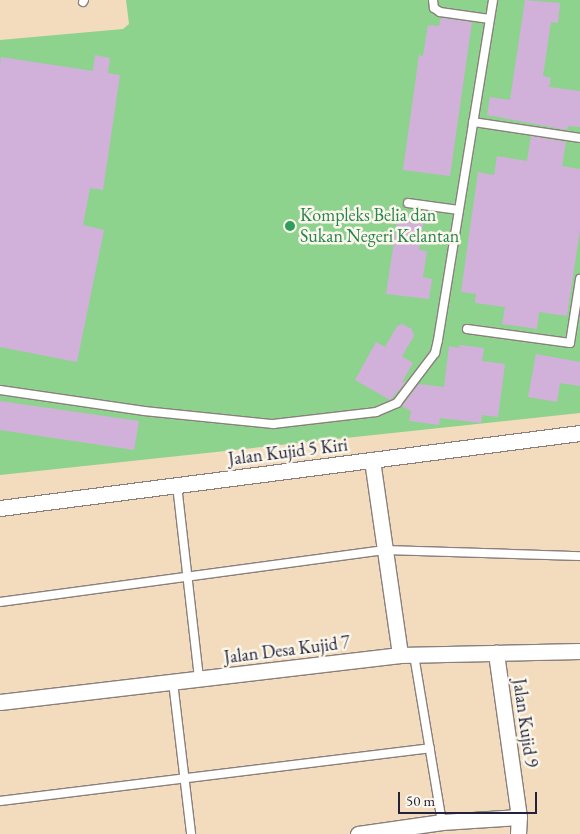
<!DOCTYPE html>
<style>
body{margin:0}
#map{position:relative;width:580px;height:834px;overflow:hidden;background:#f3dcbd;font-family:"EB Garamond",serif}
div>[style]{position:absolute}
.green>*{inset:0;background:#8dd38d}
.building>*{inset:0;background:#d1b1da}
.roads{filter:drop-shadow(1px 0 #8a7f7c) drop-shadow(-1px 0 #8a7f7c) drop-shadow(0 1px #8a7f7c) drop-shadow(0 -1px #8a7f7c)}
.service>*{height:8px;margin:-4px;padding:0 4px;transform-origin:4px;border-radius:4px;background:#fff}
.minor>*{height:15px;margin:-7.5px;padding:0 7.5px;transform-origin:7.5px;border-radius:7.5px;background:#fff}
.dots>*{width:14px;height:14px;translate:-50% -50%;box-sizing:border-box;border:2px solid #fbf7ec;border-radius:50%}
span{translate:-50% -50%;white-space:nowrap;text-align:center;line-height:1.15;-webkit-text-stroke:5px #fbf7ec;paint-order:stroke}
.leisure-label{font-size:18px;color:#27864d}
.left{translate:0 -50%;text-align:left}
.street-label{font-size:18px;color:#22223b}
.scale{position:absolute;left:398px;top:792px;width:139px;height:22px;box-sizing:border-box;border:2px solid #22223b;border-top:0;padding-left:6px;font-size:15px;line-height:18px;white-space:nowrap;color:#22223b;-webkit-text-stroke:4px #fbf7ec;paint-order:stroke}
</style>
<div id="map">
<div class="green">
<div style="clip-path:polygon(126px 0,580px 0,580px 413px,0 475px,0 40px,123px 29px,129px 24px)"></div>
</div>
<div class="building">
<div style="clip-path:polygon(525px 0,560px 3px,558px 23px,551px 22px,543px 76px,551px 78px,549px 87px,580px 91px,580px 127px,568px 126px,567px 130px,487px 115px,490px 97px,510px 100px)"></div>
<div style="clip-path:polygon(441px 18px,472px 22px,450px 176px,403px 170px,419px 55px,423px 56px,428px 25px,439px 26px)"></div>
<div style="clip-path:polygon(95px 55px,110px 58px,108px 73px,120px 75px,103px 190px,90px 188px,83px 225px,104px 230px,77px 362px,0 347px,0 66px,1px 57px,93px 71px)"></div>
<div style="clip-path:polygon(531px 136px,566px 142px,562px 166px,580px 169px,580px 230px,567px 316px,539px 312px,537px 329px,502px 324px,505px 307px,475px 303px,476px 294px,461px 292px,478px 172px,494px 175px,497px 156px,527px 161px)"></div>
<div style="clip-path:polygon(398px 215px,424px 219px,419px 250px,427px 251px,423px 277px,432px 279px,429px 299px,386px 294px)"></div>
<div style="clip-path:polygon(402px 324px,412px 329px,414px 336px,402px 356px,413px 363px,402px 382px,406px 382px,390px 400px,355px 380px,376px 342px,385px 347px,397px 326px)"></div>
<div style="clip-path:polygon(459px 345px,484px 348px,482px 361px,505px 364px,498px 417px,482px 415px,481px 423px,440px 418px,439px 425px,409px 421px,411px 411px,402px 406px,419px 384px,444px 387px,449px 346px,459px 348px)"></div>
<div style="clip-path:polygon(536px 354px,580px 362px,580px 386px,560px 383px,557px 402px,528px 397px)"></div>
<div style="clip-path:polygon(0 401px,139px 421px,134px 450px,0 430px)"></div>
</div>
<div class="roads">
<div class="service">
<div style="left:433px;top:0;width:8px;rotate:83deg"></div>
<div style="left:434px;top:8px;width:7px;rotate:34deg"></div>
<div style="left:440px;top:12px;width:50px;rotate:8deg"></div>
<div style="left:83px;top:2px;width:2px;rotate:-63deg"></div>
<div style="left:473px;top:122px;width:108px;rotate:8.5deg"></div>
<div style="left:408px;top:203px;width:51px;rotate:7.8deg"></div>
<div style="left:467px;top:329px;width:104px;rotate:7.7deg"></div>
<div style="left:570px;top:343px;width:65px;rotate:-81.1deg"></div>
<div style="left:0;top:390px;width:146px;rotate:8.3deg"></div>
<div style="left:144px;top:411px;width:130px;rotate:5.8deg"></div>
<div style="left:273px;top:424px;width:104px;rotate:-6.6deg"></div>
<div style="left:376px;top:412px;width:23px;rotate:-23deg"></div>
<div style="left:397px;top:403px;width:63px;rotate:-52.8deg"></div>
<div style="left:435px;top:353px;width:13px;rotate:-77deg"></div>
<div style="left:438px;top:340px;width:344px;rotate:-80.8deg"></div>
<div style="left:177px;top:485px;width:195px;rotate:83.5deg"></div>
<div style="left:0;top:602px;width:388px;rotate:-7.7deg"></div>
<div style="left:385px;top:550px;width:195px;rotate:1.8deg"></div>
<div style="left:414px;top:655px;width:169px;rotate:80.5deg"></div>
<div style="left:173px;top:682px;width:153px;rotate:83.2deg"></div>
<div style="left:0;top:801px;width:433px;rotate:-7deg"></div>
</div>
<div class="minor">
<div style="left:372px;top:460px;width:197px;rotate:81.8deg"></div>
<div style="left:0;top:508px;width:585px;rotate:-7.37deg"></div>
<div style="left:0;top:702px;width:403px;rotate:-6.7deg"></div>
<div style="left:400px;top:655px;width:180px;rotate:-1.3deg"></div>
<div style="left:358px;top:834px;width:85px;rotate:-8.1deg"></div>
<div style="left:442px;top:822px;width:77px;rotate:-3.7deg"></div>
<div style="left:519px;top:817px;width:166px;rotate:-98deg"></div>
<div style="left:518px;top:834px;width:17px;rotate:-87deg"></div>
</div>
</div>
<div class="dots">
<div style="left:290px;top:226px;background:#2e9e5b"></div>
</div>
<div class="leisure-label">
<span class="left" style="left:300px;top:226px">Kompleks Belia dan<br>Sukan Negeri Kelantan</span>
</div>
<div class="street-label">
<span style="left:288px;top:452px;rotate:-7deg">Jalan Kujid 5 Kiri</span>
<span style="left:287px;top:650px;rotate:-7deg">Jalan Desa Kujid 7</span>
<span style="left:525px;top:723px;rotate:82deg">Jalan Kujid 9</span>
</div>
<div class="scale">50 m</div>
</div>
